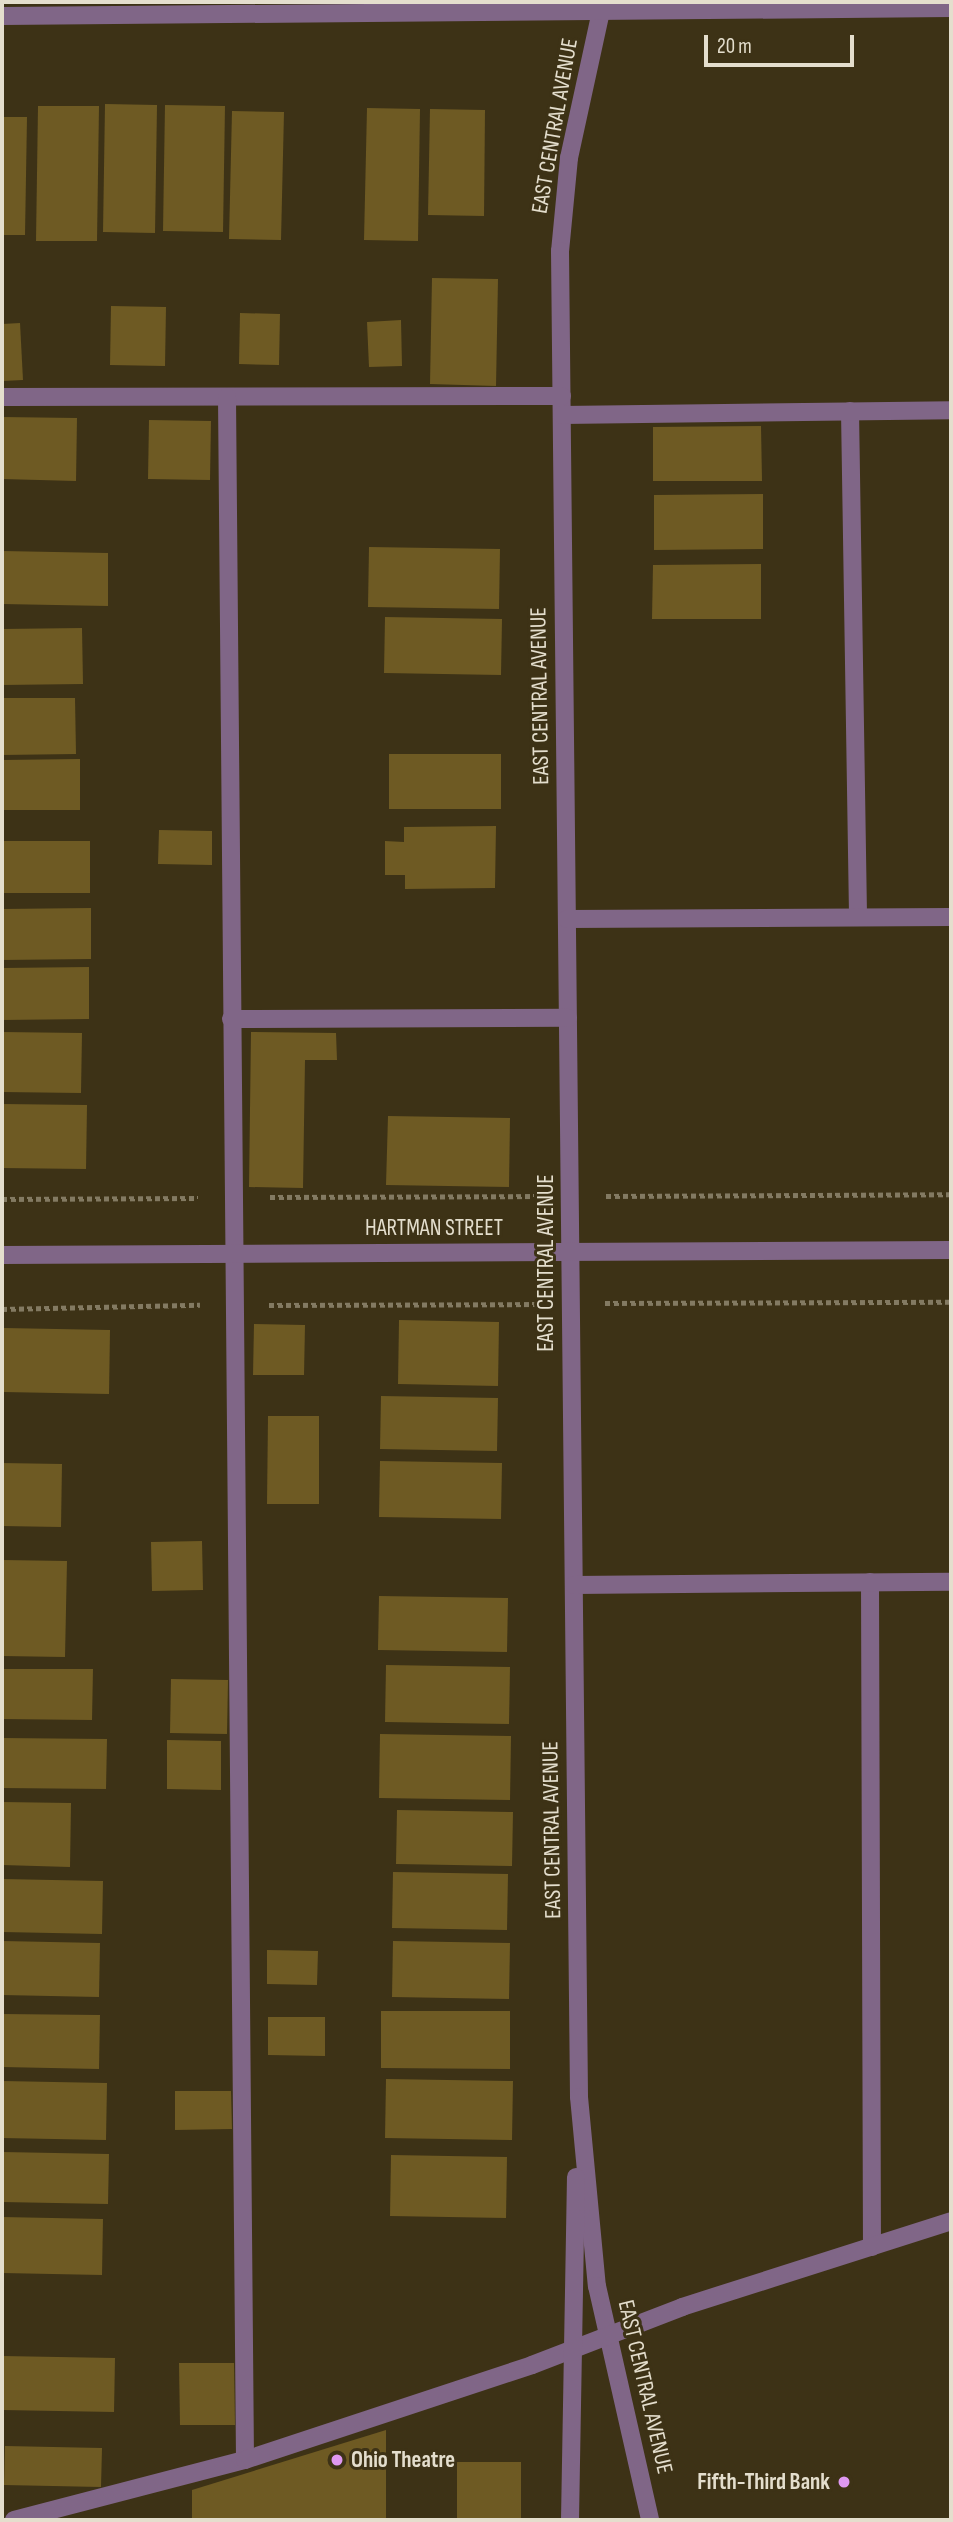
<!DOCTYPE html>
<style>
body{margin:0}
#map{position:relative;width:953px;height:2522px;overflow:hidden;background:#3d3216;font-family:"Sofia Sans Condensed",sans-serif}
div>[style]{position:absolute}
.building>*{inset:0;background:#6e5a23}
.path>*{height:4.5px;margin-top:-2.25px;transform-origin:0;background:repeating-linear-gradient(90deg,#837a62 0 5px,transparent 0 8.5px)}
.minor>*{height:18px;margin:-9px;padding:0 9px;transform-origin:9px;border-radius:9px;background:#806687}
.dots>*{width:19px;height:19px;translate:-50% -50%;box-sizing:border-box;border:4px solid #3d3216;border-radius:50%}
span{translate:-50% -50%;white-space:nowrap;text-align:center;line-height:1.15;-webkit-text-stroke:6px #3d3216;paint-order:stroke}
.street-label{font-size:23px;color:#e4decd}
.poi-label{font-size:23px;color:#e4decd;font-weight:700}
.left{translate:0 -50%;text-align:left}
.right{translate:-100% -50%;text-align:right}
.frame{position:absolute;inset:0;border:4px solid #e4decd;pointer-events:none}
.scale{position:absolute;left:704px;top:35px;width:150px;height:32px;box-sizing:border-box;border:4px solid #e4decd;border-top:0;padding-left:9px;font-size:21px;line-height:24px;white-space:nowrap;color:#e4decd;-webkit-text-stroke:5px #3d3216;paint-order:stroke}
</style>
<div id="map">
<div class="building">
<div style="clip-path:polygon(105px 104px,157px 105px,155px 233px,103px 232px)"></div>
<div style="clip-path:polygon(165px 105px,225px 106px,223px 232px,163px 231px)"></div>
<div style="clip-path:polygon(38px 106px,99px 106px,97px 241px,36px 241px)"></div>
<div style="clip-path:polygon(367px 108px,420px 109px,418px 241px,364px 240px)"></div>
<div style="clip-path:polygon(430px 109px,485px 110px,484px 216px,428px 215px)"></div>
<div style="clip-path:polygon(232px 111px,284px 112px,281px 240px,229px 239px)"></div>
<div style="clip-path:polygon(2px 117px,27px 117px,25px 235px,2px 235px)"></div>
<div style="clip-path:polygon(432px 278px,498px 279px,496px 386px,430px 384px)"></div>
<div style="clip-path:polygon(111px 306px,166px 307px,165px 366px,110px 365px)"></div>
<div style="clip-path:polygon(240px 313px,280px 314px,279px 365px,239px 364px)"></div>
<div style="clip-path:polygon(401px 320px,402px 366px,369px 367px,367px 322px)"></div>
<div style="clip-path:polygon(20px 323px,23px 380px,2px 381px,2px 324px)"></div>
<div style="clip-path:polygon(2px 417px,77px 418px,76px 481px,2px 479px)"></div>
<div style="clip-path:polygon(149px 420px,211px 421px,210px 480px,148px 479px)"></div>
<div style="clip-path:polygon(761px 426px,762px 481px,653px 481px,653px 427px)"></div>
<div style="clip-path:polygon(763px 494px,763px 549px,654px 550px,654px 495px)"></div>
<div style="clip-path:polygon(369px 547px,500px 549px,499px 609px,368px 607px)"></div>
<div style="clip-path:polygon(2px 551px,108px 553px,108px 606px,2px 604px)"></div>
<div style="clip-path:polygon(761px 564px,761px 619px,652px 619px,653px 565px)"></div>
<div style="clip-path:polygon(385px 617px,502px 619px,501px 675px,384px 673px)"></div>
<div style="clip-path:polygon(82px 628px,83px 684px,2px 685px,2px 629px)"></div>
<div style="clip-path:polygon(2px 698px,75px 698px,76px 754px,2px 755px)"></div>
<div style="clip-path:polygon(389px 754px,501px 754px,501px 809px,389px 809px)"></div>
<div style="clip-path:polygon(80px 759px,80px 810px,2px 810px,2px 760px)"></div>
<div style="clip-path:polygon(496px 826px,495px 888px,405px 889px,405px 875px,385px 875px,385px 841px,404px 842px,404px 827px)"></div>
<div style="clip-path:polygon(159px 830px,212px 831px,212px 865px,158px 864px)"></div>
<div style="clip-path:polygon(2px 841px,90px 841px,90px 893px,2px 893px)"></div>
<div style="clip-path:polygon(91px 908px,91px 959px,2px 960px,2px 909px)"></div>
<div style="clip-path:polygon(89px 967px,89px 1019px,2px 1020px,2px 968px)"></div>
<div style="clip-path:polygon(2px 1032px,82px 1033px,81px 1093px,2px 1092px)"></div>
<div style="clip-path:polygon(251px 1032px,336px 1033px,337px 1060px,305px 1060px,303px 1188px,249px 1187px)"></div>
<div style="clip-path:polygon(2px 1104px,87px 1105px,86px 1169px,2px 1168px)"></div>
<div style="clip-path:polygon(388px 1116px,510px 1118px,509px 1187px,386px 1185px)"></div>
<div style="clip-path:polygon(399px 1320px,499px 1322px,498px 1386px,398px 1384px)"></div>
<div style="clip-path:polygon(254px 1324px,305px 1325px,304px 1375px,253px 1375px)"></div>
<div style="clip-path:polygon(4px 1328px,110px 1330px,109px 1394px,3px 1392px)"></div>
<div style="clip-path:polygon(381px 1396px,498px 1398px,497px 1451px,380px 1449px)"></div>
<div style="clip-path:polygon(268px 1416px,319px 1416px,319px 1504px,267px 1504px)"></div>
<div style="clip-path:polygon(380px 1461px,502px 1463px,501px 1519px,379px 1517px)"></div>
<div style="clip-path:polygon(2px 1463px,62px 1464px,61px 1527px,2px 1526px)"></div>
<div style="clip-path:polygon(202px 1541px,203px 1590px,152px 1591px,151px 1542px)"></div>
<div style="clip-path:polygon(2px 1560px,67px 1561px,65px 1657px,2px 1656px)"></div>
<div style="clip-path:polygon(379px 1596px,508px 1598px,507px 1652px,378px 1650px)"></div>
<div style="clip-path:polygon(386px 1665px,510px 1667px,509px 1724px,385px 1722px)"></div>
<div style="clip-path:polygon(2px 1669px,93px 1669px,92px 1720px,2px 1719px)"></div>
<div style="clip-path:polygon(171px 1679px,228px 1680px,227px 1734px,170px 1733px)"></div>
<div style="clip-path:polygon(380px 1734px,511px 1736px,510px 1800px,379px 1798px)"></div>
<div style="clip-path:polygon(2px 1738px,107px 1739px,106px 1789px,2px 1788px)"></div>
<div style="clip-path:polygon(167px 1740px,221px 1741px,221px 1790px,167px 1789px)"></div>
<div style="clip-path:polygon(2px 1802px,71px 1803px,70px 1867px,2px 1865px)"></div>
<div style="clip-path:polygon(397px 1810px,513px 1812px,512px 1866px,396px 1864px)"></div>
<div style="clip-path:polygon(393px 1872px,508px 1874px,507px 1930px,392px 1928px)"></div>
<div style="clip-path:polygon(2px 1879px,103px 1881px,102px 1934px,2px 1932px)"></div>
<div style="clip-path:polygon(2px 1941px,100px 1943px,99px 1997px,2px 1995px)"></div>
<div style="clip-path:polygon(393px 1941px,510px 1943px,509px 1999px,392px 1997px)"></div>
<div style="clip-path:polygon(267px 1950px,318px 1951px,317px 1985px,267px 1984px)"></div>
<div style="clip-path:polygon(381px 2011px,510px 2011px,510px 2069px,381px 2068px)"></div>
<div style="clip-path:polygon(2px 2014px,100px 2015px,99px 2069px,2px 2067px)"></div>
<div style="clip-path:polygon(268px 2017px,325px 2017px,325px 2056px,268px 2055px)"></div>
<div style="clip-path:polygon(386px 2079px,513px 2081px,512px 2140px,385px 2138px)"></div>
<div style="clip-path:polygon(2px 2081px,107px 2083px,106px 2140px,2px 2138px)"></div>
<div style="clip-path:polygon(175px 2091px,231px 2091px,232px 2129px,175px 2130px)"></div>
<div style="clip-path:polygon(2px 2152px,109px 2154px,108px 2204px,2px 2202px)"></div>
<div style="clip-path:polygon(391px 2155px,507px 2157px,506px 2218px,390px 2216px)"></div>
<div style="clip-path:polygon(2px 2217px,103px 2219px,102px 2275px,2px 2273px)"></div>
<div style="clip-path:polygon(2px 2356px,115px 2358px,114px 2412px,2px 2410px)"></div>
<div style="clip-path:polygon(179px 2363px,234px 2363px,235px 2425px,180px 2425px)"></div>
<div style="clip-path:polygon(386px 2430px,386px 2520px,192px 2520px,192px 2490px)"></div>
<div style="clip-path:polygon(5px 2446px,102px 2448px,101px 2487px,4px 2485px)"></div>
<div style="clip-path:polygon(457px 2462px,521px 2462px,521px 2520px,457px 2520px)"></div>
</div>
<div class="path">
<div style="left:606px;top:1196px;width:345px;rotate:-0.3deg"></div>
<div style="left:270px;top:1197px;width:264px;rotate:-0.2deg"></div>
<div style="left:2px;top:1199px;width:196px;rotate:-0.3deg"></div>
<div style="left:605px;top:1303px;width:346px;rotate:-0.2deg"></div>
<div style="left:269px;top:1305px;width:267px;rotate:-0.2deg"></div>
<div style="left:2px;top:1309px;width:198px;rotate:-1.2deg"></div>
</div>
<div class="minor">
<div style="left:603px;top:2px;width:160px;rotate:102.3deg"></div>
<div style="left:569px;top:158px;width:93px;rotate:95.5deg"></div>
<div style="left:560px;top:251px;width:1846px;rotate:89.41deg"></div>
<div style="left:579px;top:2097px;width:190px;rotate:84.6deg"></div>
<div style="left:597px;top:2286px;width:240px;rotate:77.2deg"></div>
<div style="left:2px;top:16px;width:949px;rotate:-0.48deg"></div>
<div style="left:2px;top:397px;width:560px;rotate:-0.1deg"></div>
<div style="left:227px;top:397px;width:2063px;rotate:89.5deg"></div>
<div style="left:850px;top:411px;width:506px;rotate:89.09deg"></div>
<div style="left:562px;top:415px;width:389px;rotate:-0.7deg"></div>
<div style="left:567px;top:919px;width:384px;rotate:-0.3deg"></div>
<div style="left:231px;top:1019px;width:337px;rotate:-0.2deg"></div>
<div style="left:2px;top:1255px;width:949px;rotate:-0.3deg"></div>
<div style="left:870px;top:1582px;width:665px;rotate:89.83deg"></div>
<div style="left:574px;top:1585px;width:377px;rotate:-0.5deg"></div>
<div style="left:14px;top:2520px;width:239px;rotate:-14.6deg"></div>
<div style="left:245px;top:2460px;width:302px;rotate:-18.3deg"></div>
<div style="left:532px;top:2365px;width:161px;rotate:-21.1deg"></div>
<div style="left:682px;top:2307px;width:282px;rotate:-17.7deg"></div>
<div style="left:570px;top:2520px;width:343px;rotate:-89deg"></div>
</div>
<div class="dots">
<div style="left:337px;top:2460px;background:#df98f1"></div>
<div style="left:844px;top:2482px;background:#df98f1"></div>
</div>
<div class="street-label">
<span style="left:555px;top:126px;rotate:-80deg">EAST CENTRAL AVENUE</span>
<span style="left:540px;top:696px;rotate:-91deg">EAST CENTRAL AVENUE</span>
<span style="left:434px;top:1228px">HARTMAN STREET</span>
<span style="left:546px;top:1263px;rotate:-90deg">EAST CENTRAL AVENUE</span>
<span style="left:552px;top:1830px;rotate:-91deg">EAST CENTRAL AVENUE</span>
<span style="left:645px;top:2387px;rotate:77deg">EAST CENTRAL AVENUE</span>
</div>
<div class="poi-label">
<span class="left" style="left:351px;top:2460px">Ohio Theatre</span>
<span class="right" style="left:830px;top:2482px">Fifth-Third Bank</span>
</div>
<div class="frame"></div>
<div class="scale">20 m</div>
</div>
